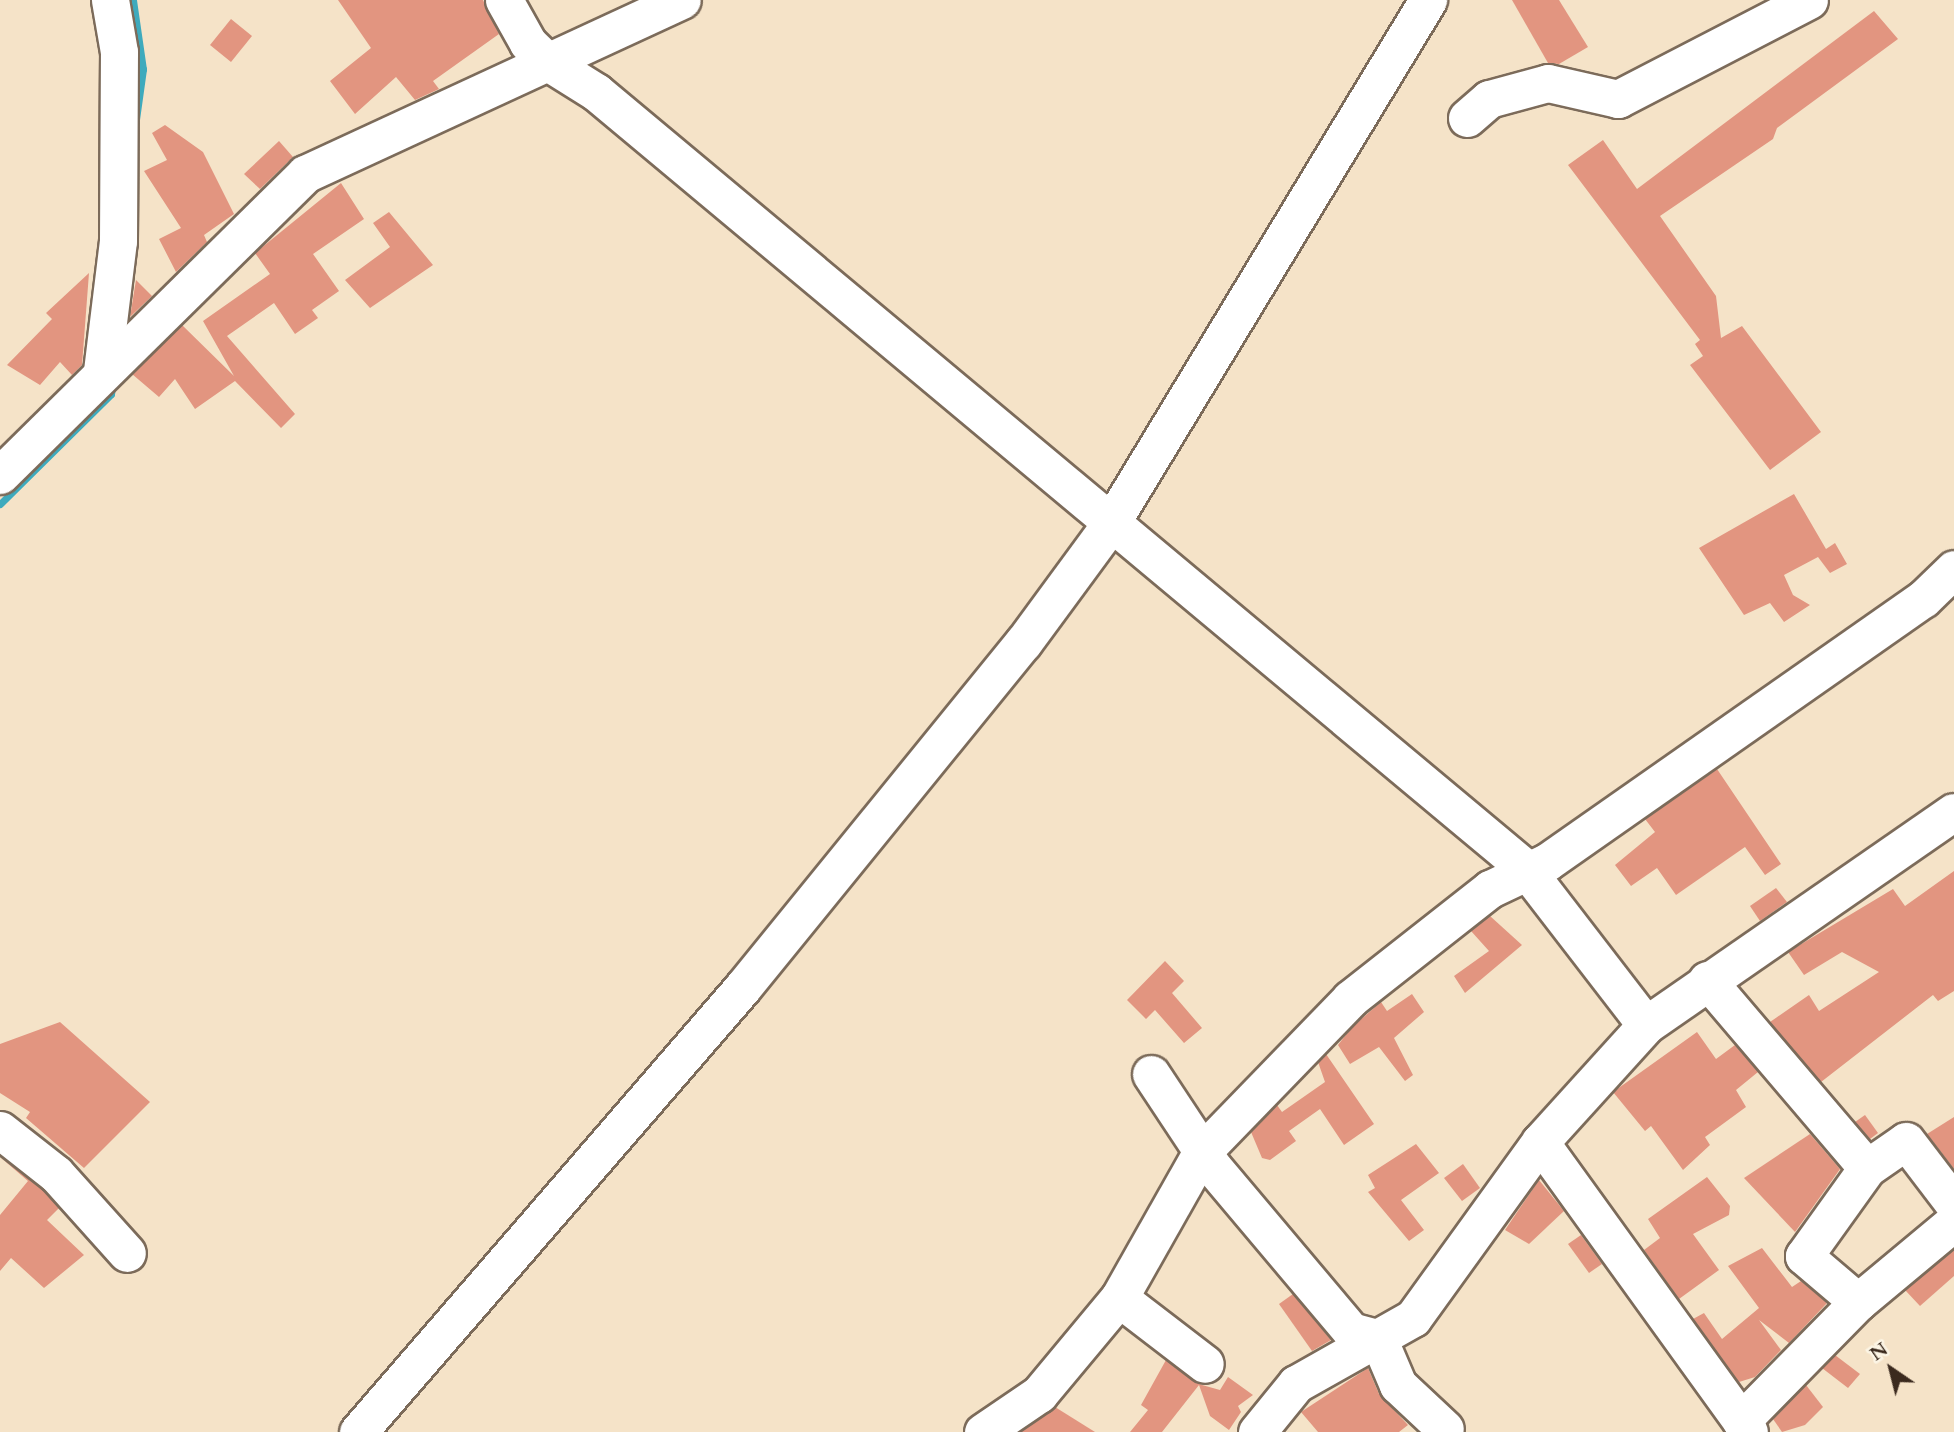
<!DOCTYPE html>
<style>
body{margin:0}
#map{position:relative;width:1954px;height:1432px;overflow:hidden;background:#f5e3c8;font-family:Cardo,serif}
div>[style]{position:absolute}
.stream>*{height:7px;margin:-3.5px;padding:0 3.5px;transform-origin:3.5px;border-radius:3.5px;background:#3eaabd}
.building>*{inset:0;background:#e29580}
.roads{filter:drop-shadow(2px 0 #7c6b5a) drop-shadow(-2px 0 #7c6b5a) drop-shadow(0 2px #7c6b5a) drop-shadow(0 -2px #7c6b5a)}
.minor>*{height:37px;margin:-18.5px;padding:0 18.5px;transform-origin:18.5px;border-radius:18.5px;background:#fff}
span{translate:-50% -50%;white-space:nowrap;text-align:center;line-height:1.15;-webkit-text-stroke:7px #fcf5e5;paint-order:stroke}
.north{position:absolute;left:1856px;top:1334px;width:70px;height:70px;-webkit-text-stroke:5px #fcf5e5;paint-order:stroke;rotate:325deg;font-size:19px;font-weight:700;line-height:28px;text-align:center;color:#3b2a1e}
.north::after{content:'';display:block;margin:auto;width:24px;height:32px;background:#3b2a1e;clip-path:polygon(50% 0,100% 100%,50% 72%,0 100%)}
</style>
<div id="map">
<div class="stream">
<div style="left:133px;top:0;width:70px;rotate:81.8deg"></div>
<div style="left:143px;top:69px;width:66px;rotate:97.9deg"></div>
<div style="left:0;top:504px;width:156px;rotate:-44.7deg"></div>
<div style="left:111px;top:394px;width:11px;rotate:-80deg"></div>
</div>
<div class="building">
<div style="clip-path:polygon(338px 0,483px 0,499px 34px,433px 81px,439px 89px,415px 100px,396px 77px,355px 114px,330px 81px,371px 48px)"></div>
<div style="clip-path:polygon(1512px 0,1559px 0,1588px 47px,1559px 64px,1548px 63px)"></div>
<div style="clip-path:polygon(1874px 11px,1898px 39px,1777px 128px,1773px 139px,1660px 216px,1716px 296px,1721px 338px,1742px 326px,1821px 432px,1770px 470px,1690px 365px,1703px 356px,1695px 344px,1700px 340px,1568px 165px,1603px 140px,1637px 189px)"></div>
<div style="clip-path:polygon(231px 19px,252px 36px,231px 62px,210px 45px)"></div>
<div style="clip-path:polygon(165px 125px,203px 152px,234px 214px,204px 235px,207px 242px,176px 272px,159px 239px,181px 228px,144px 171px,167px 160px,152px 133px)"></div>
<div style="clip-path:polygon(279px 141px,293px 157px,260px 189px,244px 174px)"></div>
<div style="clip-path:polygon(341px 183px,364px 219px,313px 254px,339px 291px,312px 310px,318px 318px,295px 334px,274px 303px,227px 336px,295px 414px,281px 428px,235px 381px,195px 409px,175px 379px,159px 397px,132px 374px,182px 325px,234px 376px,203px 321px,270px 274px,255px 253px)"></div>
<div style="clip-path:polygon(389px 212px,433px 265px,370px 308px,345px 280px,390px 247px,373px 223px)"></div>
<div style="clip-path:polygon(89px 273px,82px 365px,72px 375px,60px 362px,40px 385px,7px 365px,52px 319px,46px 313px)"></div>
<div style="clip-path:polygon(136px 280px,152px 296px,130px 317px)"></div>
<div style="clip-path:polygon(1794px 494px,1826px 549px,1835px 543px,1847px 564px,1830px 573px,1818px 557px,1784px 575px,1793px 595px,1810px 605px,1784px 622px,1770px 603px,1744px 615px,1699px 548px)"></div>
<div style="clip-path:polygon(1717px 769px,1781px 864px,1765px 875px,1745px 847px,1676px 895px,1657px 868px,1631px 886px,1615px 865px,1655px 832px,1645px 819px)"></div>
<div style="clip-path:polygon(1954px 871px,1954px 991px,1938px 1001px,1933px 995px,1821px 1082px,1770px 1022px,1809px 995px,1819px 1011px,1879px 972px,1842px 952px,1804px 975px,1788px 952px,1893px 889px,1905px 906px)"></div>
<div style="clip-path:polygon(1776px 888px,1787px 902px,1760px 921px,1750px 906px)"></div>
<div style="clip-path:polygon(1490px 916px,1522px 945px,1465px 993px,1454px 976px,1489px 951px,1471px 931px)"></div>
<div style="clip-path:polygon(1165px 961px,1184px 981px,1172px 993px,1202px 1028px,1184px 1043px,1155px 1010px,1146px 1019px,1127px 1000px)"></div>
<div style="clip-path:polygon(1412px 994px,1424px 1012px,1394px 1038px,1413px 1075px,1405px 1081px,1379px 1047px,1350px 1064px,1338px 1045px,1352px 1027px,1381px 1002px,1387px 1011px)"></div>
<div style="clip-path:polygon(60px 1022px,150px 1102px,84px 1168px,26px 1118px,30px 1112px,0 1093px,0 1044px)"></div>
<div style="clip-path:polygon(1697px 1032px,1716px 1059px,1735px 1045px,1758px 1072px,1736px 1090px,1746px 1107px,1705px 1137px,1710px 1145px,1683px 1170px,1651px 1126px,1645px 1131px,1613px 1092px)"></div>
<div style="clip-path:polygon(1326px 1054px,1374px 1124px,1344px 1145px,1320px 1109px,1289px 1131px,1296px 1141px,1270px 1160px,1262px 1158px,1251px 1132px,1277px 1105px,1282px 1112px,1325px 1082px,1318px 1062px)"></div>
<div style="clip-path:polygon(1865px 1115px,1878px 1133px,1870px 1139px,1855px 1122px)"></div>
<div style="clip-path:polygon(1954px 1117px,1954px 1169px,1927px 1134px)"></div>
<div style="clip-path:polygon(1810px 1134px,1840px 1169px,1795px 1232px,1744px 1178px)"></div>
<div style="clip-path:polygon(1416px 1144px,1439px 1173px,1401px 1200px,1424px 1230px,1409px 1241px,1368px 1192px,1375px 1188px,1368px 1175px)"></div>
<div style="clip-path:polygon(0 1157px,42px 1189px,59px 1208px,47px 1220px,84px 1255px,44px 1288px,11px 1258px,0 1271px,0 1215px,28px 1181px)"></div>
<div style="clip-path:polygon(1463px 1164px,1480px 1188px,1462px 1201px,1444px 1178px)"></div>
<div style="clip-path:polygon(1707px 1177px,1730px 1206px,1729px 1215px,1693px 1234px,1719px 1270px,1679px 1299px,1644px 1250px,1660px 1238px,1648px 1219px)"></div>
<div style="clip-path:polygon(1539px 1180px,1564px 1211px,1529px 1244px,1505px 1230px)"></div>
<div style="clip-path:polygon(1581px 1235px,1602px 1264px,1589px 1273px,1568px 1244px)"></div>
<div style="clip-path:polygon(1762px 1248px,1792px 1287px,1801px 1281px,1827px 1303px,1789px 1343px,1759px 1320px,1781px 1350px,1755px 1377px,1739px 1382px,1693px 1319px,1704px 1313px,1722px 1339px,1759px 1308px,1728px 1266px)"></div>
<div style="clip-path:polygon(1954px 1249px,1954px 1276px,1920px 1306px,1905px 1290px)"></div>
<div style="clip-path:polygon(1293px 1294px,1331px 1340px,1312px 1351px,1279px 1304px)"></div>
<div style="clip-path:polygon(1835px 1355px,1860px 1374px,1848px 1388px,1822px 1368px)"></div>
<div style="clip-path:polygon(1166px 1360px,1202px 1385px,1220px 1390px,1228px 1377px,1253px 1395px,1238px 1406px,1241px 1412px,1229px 1430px,1210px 1416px,1199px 1385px,1162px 1432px,1130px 1432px,1148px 1410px,1141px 1405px)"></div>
<div style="clip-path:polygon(1368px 1368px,1379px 1394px,1408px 1425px,1399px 1432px,1318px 1432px,1301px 1412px)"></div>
<div style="clip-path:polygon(1806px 1385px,1823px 1407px,1805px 1425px,1782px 1432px,1773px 1419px)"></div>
<div style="clip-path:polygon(1055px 1407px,1095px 1432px,1020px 1432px)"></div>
</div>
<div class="roads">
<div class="minor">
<div style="left:504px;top:0;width:49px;rotate:60.8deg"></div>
<div style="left:528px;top:43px;width:28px;rotate:44deg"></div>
<div style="left:548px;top:62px;width:57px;rotate:32deg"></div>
<div style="left:596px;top:92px;width:1210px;rotate:39.87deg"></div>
<div style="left:1525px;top:868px;width:198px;rotate:52.4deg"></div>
<div style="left:1467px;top:118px;width:29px;rotate:-41deg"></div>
<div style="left:1489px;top:99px;width:61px;rotate:-15.2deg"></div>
<div style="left:1548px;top:83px;width:72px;rotate:12.9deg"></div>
<div style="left:1618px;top:99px;width:215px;rotate:-27.4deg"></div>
<div style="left:102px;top:371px;width:131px;rotate:-83deg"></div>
<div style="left:118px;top:241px;width:189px;rotate:-89.7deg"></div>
<div style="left:119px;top:52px;width:53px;rotate:-99.8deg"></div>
<div style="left:0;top:475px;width:429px;rotate:-44.6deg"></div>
<div style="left:305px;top:174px;width:415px;rotate:-24.8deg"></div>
<div style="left:1707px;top:980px;width:247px;rotate:49.6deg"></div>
<div style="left:1867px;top:1168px;width:47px;rotate:-34.7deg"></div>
<div style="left:1906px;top:1141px;width:79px;rotate:52.7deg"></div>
<div style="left:1151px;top:1074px;width:110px;rotate:56.5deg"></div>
<div style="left:1212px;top:1166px;width:216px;rotate:49.9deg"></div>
<div style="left:1351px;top:1331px;width:28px;rotate:15deg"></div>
<div style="left:1378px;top:1338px;width:51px;rotate:66.9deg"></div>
<div style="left:1398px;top:1385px;width:64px;rotate:43.1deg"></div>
<div style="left:0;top:1130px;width:71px;rotate:38.2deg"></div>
<div style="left:56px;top:1174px;width:106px;rotate:48.1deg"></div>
<div style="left:1540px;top:1142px;width:357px;rotate:54.2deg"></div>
<div style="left:1119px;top:1298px;width:108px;rotate:37.5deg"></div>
<div style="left:1858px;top:1302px;width:71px;rotate:-139.6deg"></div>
<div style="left:1804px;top:1256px;width:108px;rotate:-54.4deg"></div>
<div style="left:1741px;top:1421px;width:167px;rotate:-45.5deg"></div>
<div style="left:1858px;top:1302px;width:125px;rotate:-39.8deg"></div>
<div style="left:358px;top:1432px;width:588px;rotate:-49.13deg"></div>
<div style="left:743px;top:987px;width:444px;rotate:-50.9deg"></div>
<div style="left:1023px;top:643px;width:149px;rotate:-53.7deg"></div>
<div style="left:1111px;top:523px;width:612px;rotate:-58.78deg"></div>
<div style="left:983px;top:1432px;width:68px;rotate:-34.2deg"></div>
<div style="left:1039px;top:1394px;width:125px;rotate:-50.2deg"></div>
<div style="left:1119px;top:1298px;width:167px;rotate:-60.5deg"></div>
<div style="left:1201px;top:1153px;width:214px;rotate:-45.9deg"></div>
<div style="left:1350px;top:999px;width:178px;rotate:-38.2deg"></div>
<div style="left:1490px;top:889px;width:63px;rotate:-25.3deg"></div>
<div style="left:1547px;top:862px;width:459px;rotate:-35deg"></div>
<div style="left:1923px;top:599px;width:43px;rotate:-44.1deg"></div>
<div style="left:1257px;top:1432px;width:62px;rotate:-50.9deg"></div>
<div style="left:1296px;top:1384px;width:134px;rotate:-29.4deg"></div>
<div style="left:1413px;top:1318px;width:217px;rotate:-54.2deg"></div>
<div style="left:1540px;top:1142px;width:158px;rotate:-47.8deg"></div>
<div style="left:1646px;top:1025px;width:374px;rotate:-34.7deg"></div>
</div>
</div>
<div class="north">N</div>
</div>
